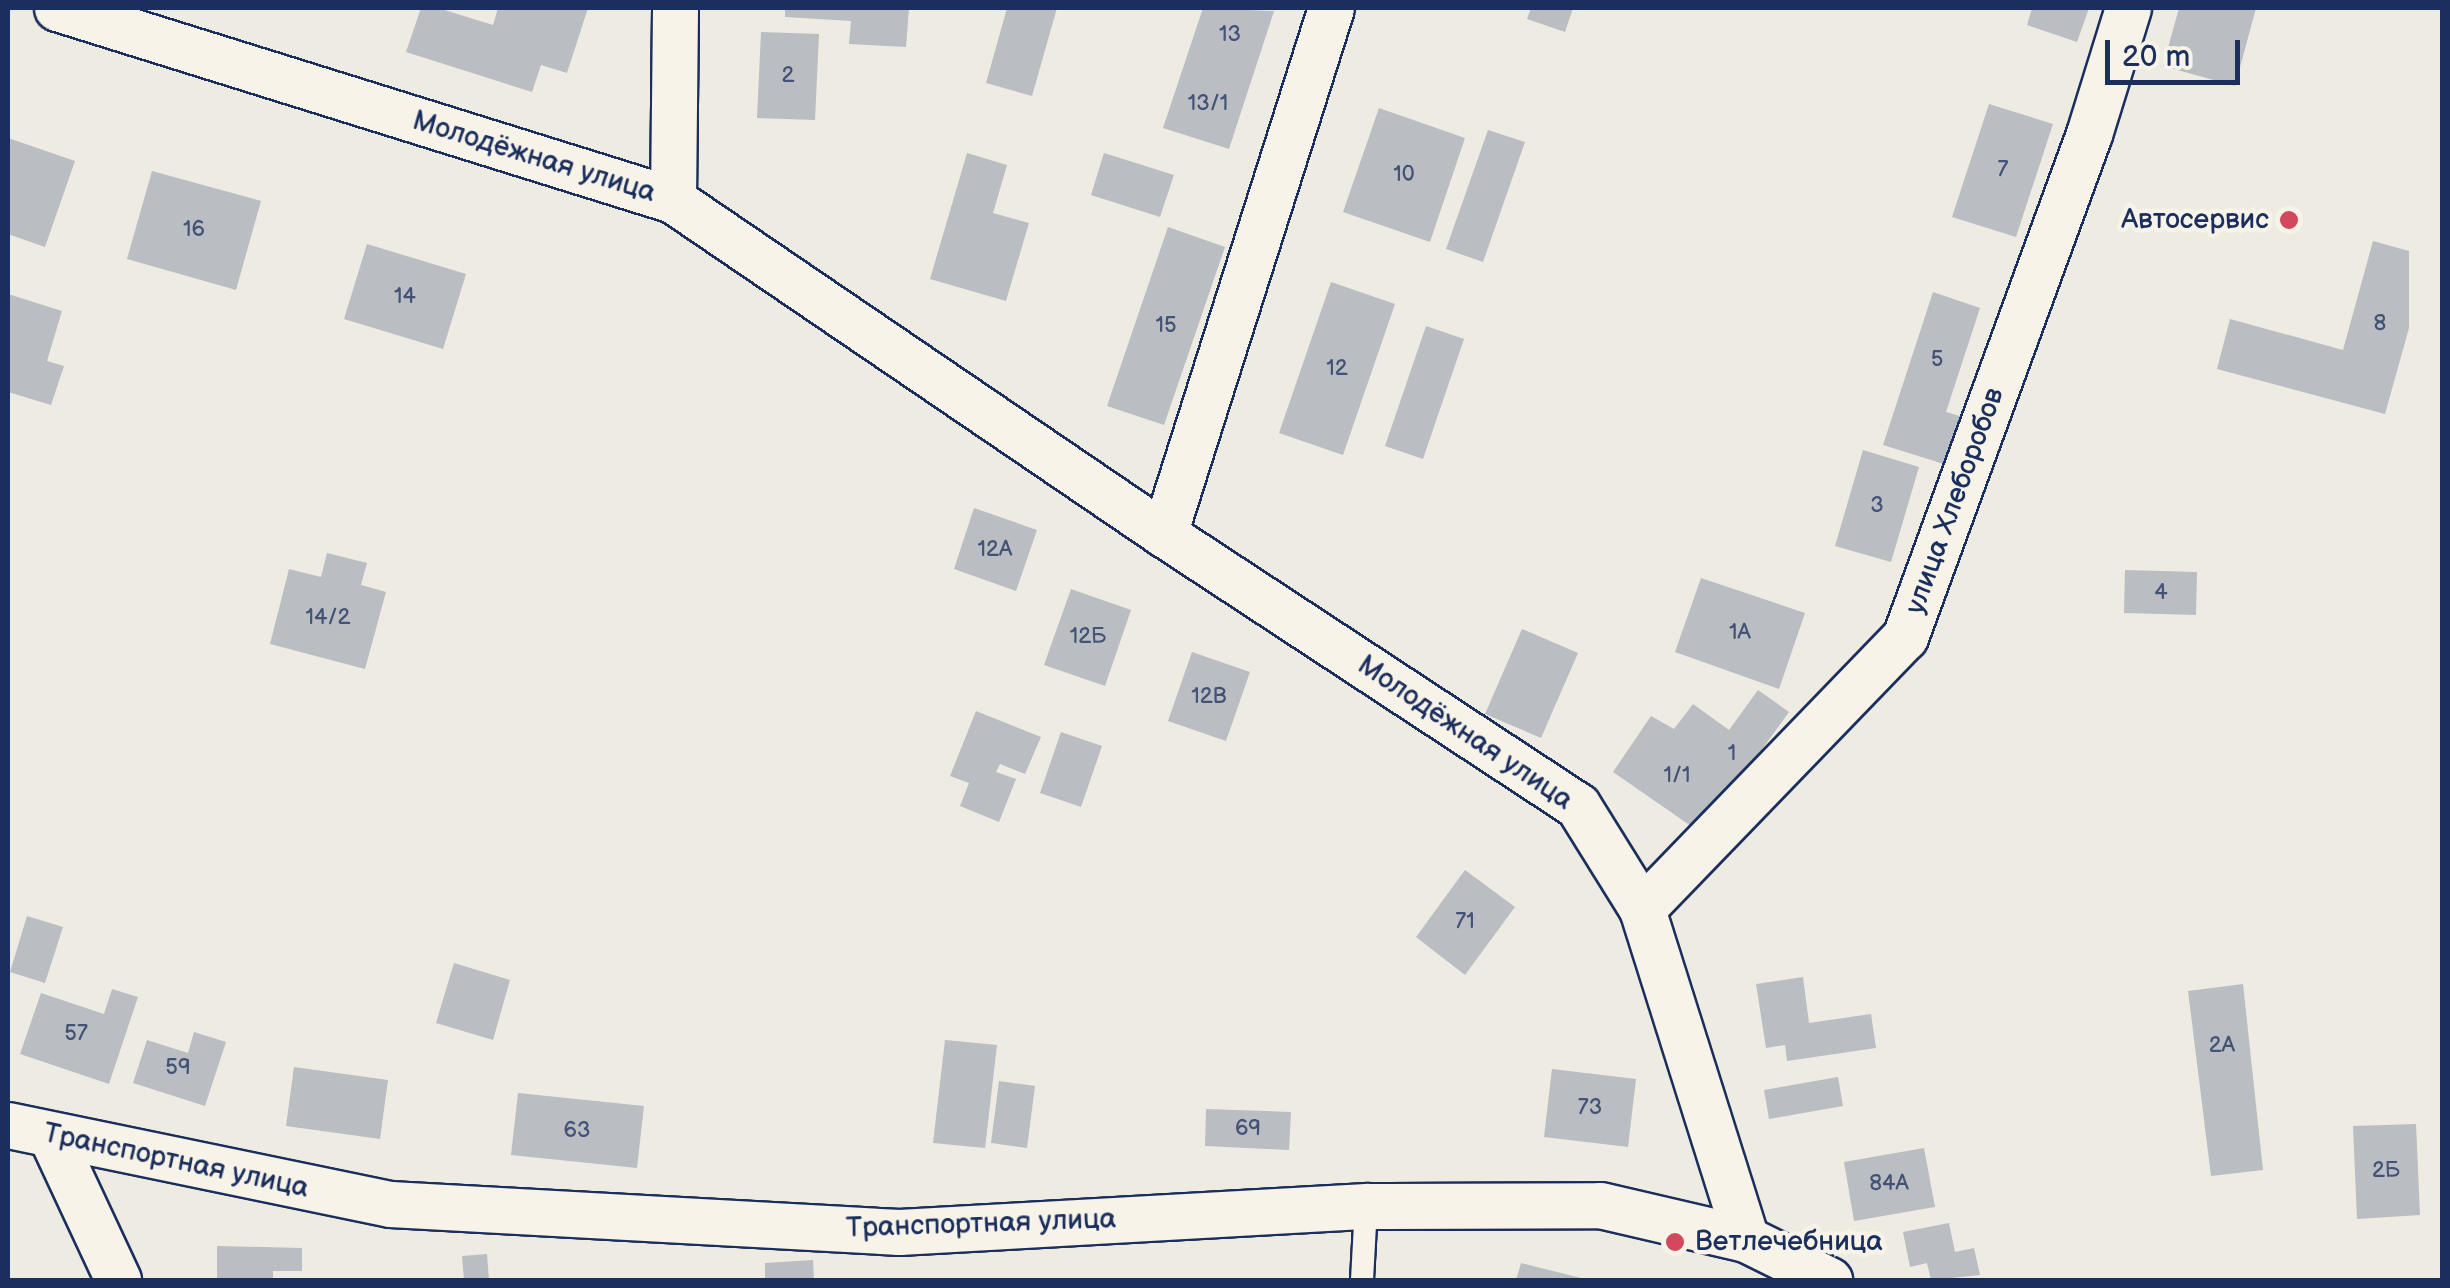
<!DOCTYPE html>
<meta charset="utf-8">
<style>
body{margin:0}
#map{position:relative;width:2450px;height:1288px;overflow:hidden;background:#eeebe2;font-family:"Balsamiq Sans",sans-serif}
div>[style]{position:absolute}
.building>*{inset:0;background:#babdc2}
.roads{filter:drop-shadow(2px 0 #1b2f5e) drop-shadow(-2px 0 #1b2f5e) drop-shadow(0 2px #1b2f5e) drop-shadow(0 -2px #1b2f5e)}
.lane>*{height:22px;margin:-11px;padding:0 11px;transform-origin:11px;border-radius:11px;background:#f7f3e8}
.street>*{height:45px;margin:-22.5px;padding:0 22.5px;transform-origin:22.5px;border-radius:22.5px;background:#f7f3e8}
.dots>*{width:28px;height:28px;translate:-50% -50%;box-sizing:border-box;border:5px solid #f7f3e8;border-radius:50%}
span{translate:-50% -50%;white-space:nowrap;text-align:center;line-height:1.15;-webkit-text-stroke:9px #f7f3e8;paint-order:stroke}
.number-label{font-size:22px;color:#435277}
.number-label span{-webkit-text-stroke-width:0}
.street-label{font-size:28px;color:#1b2f5e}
.poi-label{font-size:28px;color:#1b2f5e}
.right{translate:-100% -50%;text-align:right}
.left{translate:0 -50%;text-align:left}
.frame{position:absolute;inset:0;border:10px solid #1b2f5e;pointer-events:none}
.scale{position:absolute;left:2105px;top:40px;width:135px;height:45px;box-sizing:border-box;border:5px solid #1b2f5e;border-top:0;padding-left:12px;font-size:30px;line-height:35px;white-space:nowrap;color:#1b2f5e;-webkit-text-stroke:8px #f7f3e8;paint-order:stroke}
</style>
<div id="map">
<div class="building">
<div style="clip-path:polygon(421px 8px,438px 8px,493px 25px,498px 8px,588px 8px,567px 73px,541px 65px,532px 92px,406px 52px)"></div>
<div style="clip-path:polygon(785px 8px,909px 8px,906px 47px,849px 44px,851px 21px,785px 17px)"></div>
<div style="clip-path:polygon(1007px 8px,1057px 8px,1032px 96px,986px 83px)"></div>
<div style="clip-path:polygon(1203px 8px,1274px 11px,1229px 149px,1163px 128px)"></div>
<div style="clip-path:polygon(1531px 8px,1573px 8px,1565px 32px,1527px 19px)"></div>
<div style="clip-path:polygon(2032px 8px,2089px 8px,2077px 42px,2027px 25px)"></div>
<div style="clip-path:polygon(2179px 8px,2256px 8px,2235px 86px,2163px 66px)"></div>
<div style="clip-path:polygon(761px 32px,819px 34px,815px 120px,757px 118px)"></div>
<div style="clip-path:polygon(1989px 104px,2053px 124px,2016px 237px,1952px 217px)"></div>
<div style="clip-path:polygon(1379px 108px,1465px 138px,1430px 242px,1343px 212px)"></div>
<div style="clip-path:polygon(1488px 130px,1525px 142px,1483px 262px,1446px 249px)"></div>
<div style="clip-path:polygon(8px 138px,75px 161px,45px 247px,8px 234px)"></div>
<div style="clip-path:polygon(967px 153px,1007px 165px,993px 213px,1029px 223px,1006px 301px,930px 279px)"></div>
<div style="clip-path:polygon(1104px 153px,1174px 175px,1160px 217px,1091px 195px)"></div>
<div style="clip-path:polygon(152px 171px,261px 201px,236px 290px,127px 259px)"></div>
<div style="clip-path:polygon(1168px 227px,1225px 247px,1164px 425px,1107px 406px)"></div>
<div style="clip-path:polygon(2373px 241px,2409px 251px,2409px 328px,2385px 414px,2217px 369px,2230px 319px,2343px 350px)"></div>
<div style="clip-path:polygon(367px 244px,466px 274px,443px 349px,344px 319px)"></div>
<div style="clip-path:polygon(1331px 282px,1395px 304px,1343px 455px,1279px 433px)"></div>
<div style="clip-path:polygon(1933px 292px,1980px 308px,1946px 412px,1963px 417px,1947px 465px,1883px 445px)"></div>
<div style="clip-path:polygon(8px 294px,62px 311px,47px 361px,64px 366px,51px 405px,8px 392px)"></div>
<div style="clip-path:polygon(1426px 326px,1464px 339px,1423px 459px,1385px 446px)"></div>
<div style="clip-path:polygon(1863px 450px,1919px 467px,1891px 562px,1835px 546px)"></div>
<div style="clip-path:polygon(974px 508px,1037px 530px,1016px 591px,954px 569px)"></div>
<div style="clip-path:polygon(327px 553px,367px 563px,361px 585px,386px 592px,365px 669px,270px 644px,289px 569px,321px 577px)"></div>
<div style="clip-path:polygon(2125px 570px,2197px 572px,2196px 615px,2124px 613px)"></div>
<div style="clip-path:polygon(1701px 578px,1805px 613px,1779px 689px,1675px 652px)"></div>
<div style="clip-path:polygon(1071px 589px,1131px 610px,1105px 686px,1044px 665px)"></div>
<div style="clip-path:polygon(1522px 629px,1578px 653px,1541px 738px,1485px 714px)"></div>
<div style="clip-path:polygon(1192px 652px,1250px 672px,1226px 741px,1168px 721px)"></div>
<div style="clip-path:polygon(1758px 690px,1789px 712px,1701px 833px,1613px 772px,1651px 716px,1674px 729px,1693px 704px,1729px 730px)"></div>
<div style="clip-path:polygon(976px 711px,1041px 737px,1025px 774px,1000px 764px,996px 772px,1016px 779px,999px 822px,960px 806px,969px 783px,950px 776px)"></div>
<div style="clip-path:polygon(1061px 732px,1102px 746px,1081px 807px,1040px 793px)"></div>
<div style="clip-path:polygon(1465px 870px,1515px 907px,1465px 975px,1416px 937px)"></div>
<div style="clip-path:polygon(27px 916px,63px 927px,45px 983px,10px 972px)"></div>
<div style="clip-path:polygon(454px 963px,510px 980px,493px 1040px,436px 1023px)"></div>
<div style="clip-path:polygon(1803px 977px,1809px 1023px,1871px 1014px,1876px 1048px,1787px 1061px,1785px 1045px,1766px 1048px,1756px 984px)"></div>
<div style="clip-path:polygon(2243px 984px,2263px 1170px,2211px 1176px,2188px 991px)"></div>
<div style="clip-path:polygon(112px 989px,138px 997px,109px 1084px,20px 1054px,41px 993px,104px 1014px)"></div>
<div style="clip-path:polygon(194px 1032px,226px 1042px,205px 1106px,133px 1083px,147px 1040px,188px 1053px)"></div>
<div style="clip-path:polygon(945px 1040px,997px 1045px,985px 1148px,933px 1143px)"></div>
<div style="clip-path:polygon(294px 1067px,388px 1080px,380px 1139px,286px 1126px)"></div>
<div style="clip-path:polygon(1552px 1069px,1636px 1079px,1628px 1147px,1544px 1137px)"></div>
<div style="clip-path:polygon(1838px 1077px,1843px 1106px,1769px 1119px,1764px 1090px)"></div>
<div style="clip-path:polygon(999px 1081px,1035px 1086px,1027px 1148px,991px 1143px)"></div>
<div style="clip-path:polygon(518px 1093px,644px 1106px,637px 1168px,511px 1155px)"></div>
<div style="clip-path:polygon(1206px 1109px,1291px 1112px,1289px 1150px,1205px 1146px)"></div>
<div style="clip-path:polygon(2416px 1124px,2420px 1215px,2357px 1219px,2353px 1126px)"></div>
<div style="clip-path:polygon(1924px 1148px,1935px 1207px,1854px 1221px,1844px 1162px)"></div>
<div style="clip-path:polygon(1949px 1223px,1955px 1252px,1974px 1248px,1980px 1275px,1931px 1280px,1927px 1263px,1910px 1267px,1903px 1232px)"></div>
<div style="clip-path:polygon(217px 1246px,302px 1248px,302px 1271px,273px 1271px,273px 1280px,217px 1279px)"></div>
<div style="clip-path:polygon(487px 1254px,489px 1280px,464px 1280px,462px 1256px)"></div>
<div style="clip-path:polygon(813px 1260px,814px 1280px,765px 1280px,765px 1263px)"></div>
<div style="clip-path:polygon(1521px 1263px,1585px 1279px,1585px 1280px,1516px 1280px)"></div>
</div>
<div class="roads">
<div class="lane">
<div style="left:1362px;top:1280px;width:74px;rotate:-86.9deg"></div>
</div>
<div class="street">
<div style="left:57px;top:8px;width:645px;rotate:17.31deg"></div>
<div style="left:673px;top:200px;width:594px;rotate:34.23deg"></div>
<div style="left:1164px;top:534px;width:495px;rotate:33.3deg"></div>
<div style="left:1578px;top:806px;width:121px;rotate:58.1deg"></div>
<div style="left:1642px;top:909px;width:346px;rotate:72.5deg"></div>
<div style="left:673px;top:200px;width:192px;rotate:-89.4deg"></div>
<div style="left:1164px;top:534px;width:552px;rotate:-72.39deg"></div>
<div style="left:1642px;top:909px;width:378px;rotate:-46deg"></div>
<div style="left:1905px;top:637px;width:536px;rotate:-69.91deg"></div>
<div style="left:2089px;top:134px;width:132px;rotate:-72.8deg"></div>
<div style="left:8px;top:1125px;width:390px;rotate:11.7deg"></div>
<div style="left:390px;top:1204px;width:510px;rotate:3.15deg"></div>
<div style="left:899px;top:1232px;width:468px;rotate:-3.2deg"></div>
<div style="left:1366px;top:1206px;width:234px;rotate:-0.2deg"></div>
<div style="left:1600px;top:1205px;width:150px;rotate:13.1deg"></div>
<div style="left:1746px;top:1239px;width:93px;rotate:26.3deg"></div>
<div style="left:51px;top:1136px;width:159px;rotate:65deg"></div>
</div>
</div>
<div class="dots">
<div style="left:2289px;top:220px;background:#d1495b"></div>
<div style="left:1675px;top:1242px;background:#d1495b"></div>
</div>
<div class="number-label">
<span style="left:1230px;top:35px">13</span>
<span style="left:788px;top:76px">2</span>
<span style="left:1208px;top:104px">13/1</span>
<span style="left:2003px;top:170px">7</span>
<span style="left:1404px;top:175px">10</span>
<span style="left:194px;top:230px">16</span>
<span style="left:405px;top:297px">14</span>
<span style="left:2380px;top:324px">8</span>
<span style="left:1166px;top:326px">15</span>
<span style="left:1937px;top:360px">5</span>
<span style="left:1337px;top:369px">12</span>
<span style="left:1877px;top:506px">3</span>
<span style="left:995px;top:550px">12А</span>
<span style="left:2161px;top:593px">4</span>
<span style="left:328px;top:618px">14/2</span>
<span style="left:1740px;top:633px">1А</span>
<span style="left:1088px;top:637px">12Б</span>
<span style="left:1209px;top:697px">12В</span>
<span style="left:1732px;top:754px">1</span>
<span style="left:1677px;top:776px">1/1</span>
<span style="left:1465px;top:922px">71</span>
<span style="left:76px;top:1034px">57</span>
<span style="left:2222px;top:1046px">2А</span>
<span style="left:178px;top:1068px">59</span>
<span style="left:1590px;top:1108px">73</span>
<span style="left:1248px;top:1129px">69</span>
<span style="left:577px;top:1131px">63</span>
<span style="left:2386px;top:1171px">2Б</span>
<span style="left:1889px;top:1184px">84А</span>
</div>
<div class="street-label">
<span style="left:534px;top:157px;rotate:17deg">Молодёжная улица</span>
<span style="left:1955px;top:501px;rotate:-70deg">улица Хлеборобов</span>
<span style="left:1465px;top:733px;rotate:34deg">Молодёжная улица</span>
<span style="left:176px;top:1161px;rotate:12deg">Транспортная улица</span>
<span style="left:981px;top:1224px;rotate:-2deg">Транспортная улица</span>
</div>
<div class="poi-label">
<span class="right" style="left:2269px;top:220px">Автосервис</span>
<span class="left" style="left:1695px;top:1242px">Ветлечебница</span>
</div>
<div class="frame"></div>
<div class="scale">20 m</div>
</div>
